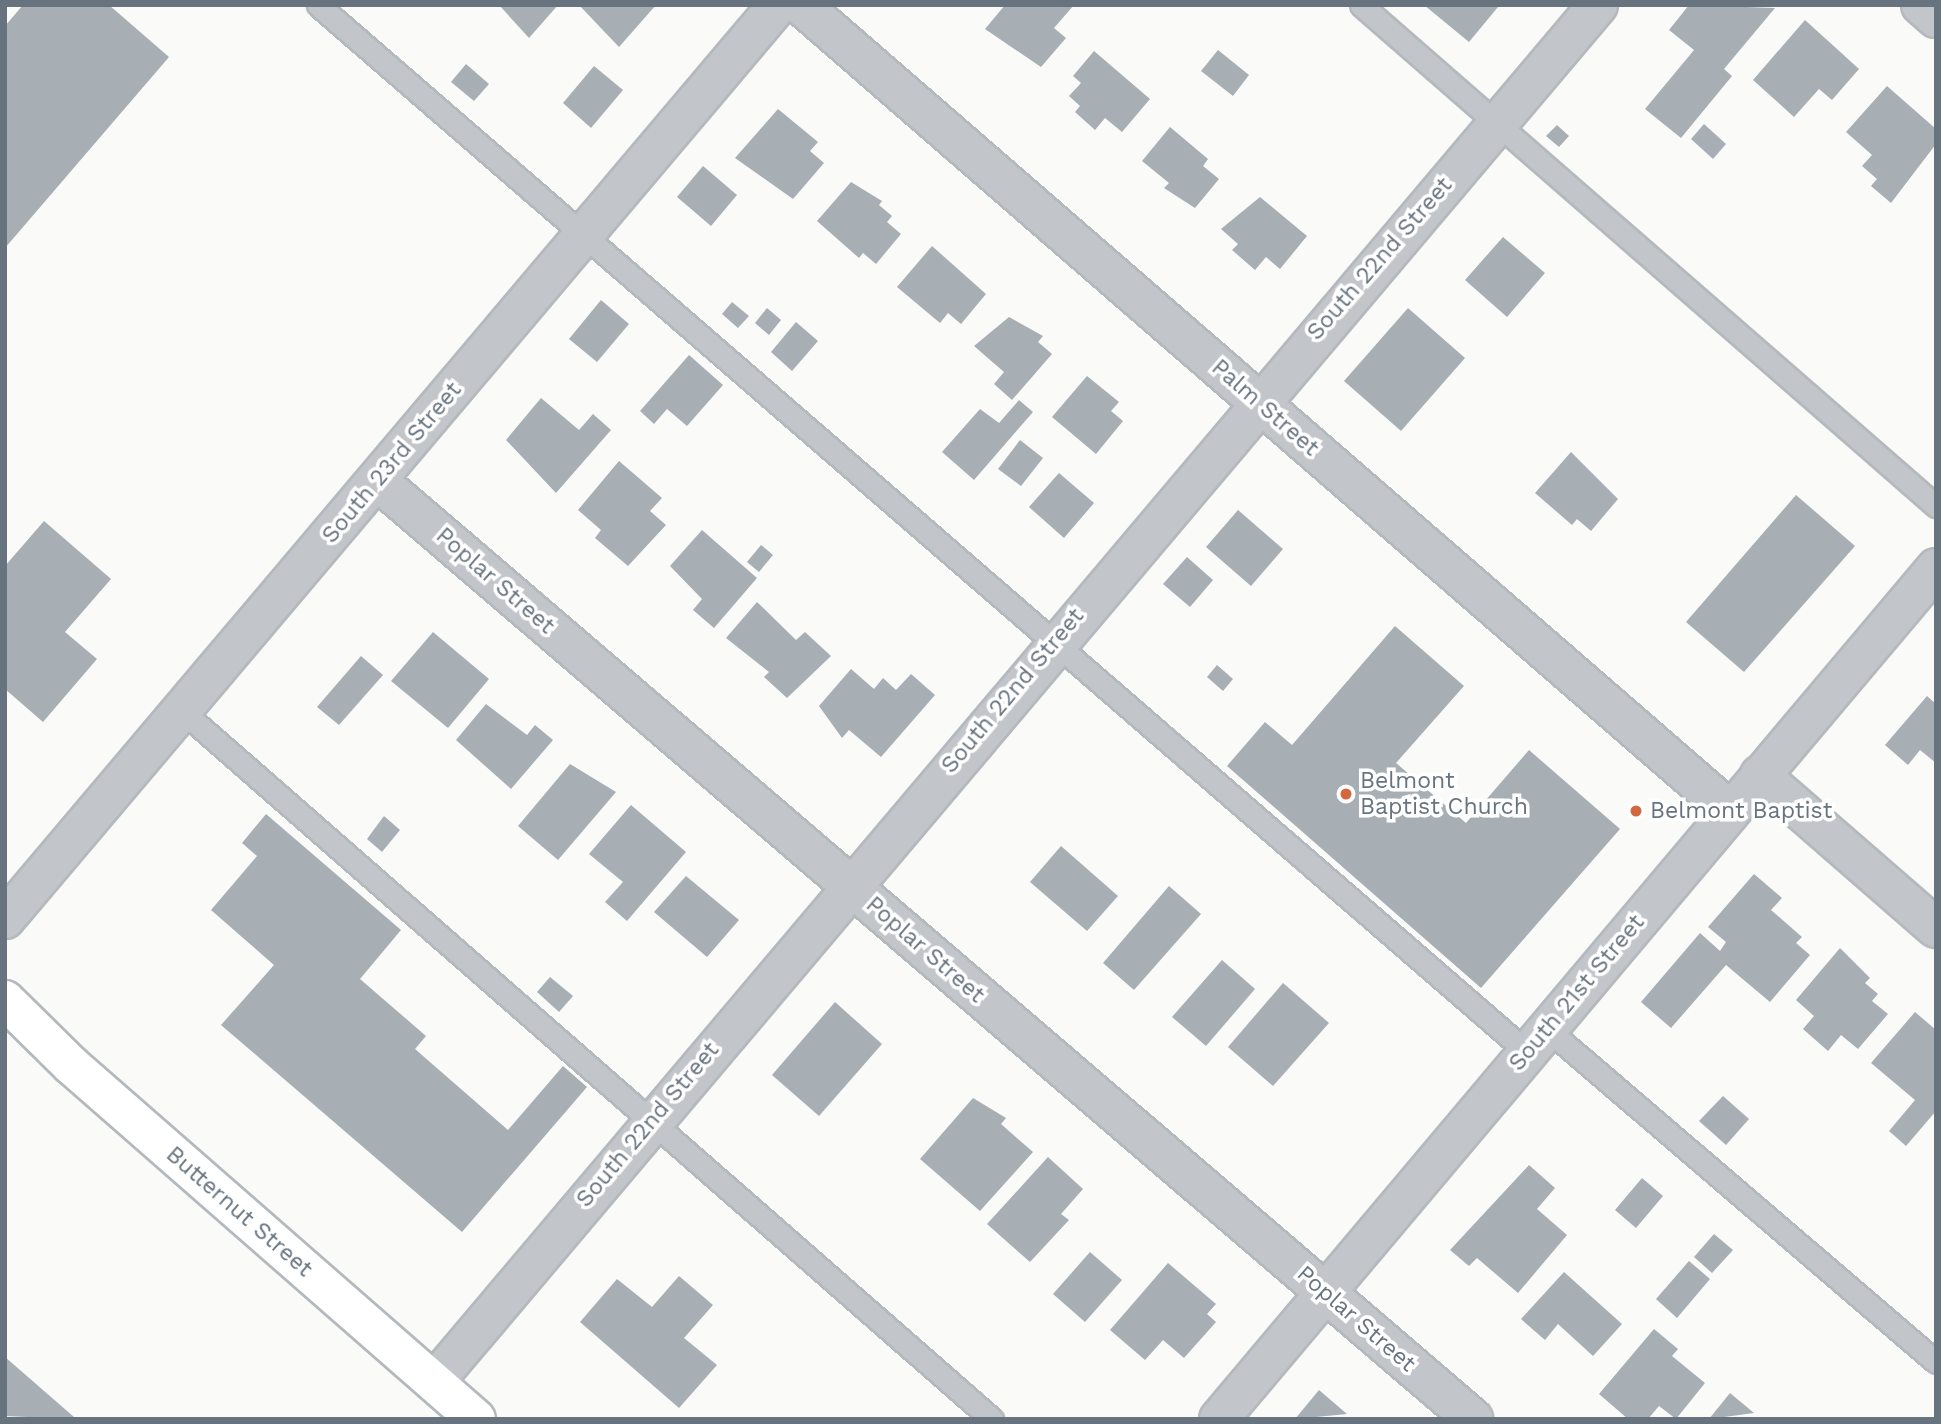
<!DOCTYPE html>
<style>
body{margin:0}
#map{position:relative;width:1941px;height:1424px;overflow:hidden;background:#fafaf8;font-family:"Work Sans",sans-serif}
div>[style]{position:absolute}
.building>*{inset:0;background:#a7aeb4}
.roads{filter:drop-shadow(2px 0 #b4b9be) drop-shadow(-2px 0 #b4b9be) drop-shadow(0 2px #b4b9be) drop-shadow(0 -2px #b4b9be)}
.lane>*{height:21px;margin:-10.5px;padding:0 10.5px;transform-origin:10.5px;border-radius:10.5px;background:#c2c5c9}
.street>*{height:38px;margin:-19px;padding:0 19px;transform-origin:19px;border-radius:19px;background:#c2c5c9}
.secondary>*{height:38px;margin:-19px;padding:0 19px;transform-origin:19px;border-radius:19px;background:#fff}
.dots>*{width:19px;height:19px;translate:-50% -50%;box-sizing:border-box;border:4px solid #fff;border-radius:50%}
span{translate:-50% -50%;white-space:nowrap;text-align:center;line-height:1.15;-webkit-text-stroke:7px #fff;paint-order:stroke}
.street-label{font-size:23px;color:#677480}
.poi-label{font-size:23px;color:#677480}
.left{translate:0 -50%;text-align:left}
.frame{position:absolute;inset:0;border:7px solid #677480;pointer-events:none}
</style>
<div id="map">
<div class="building">
<div style="clip-path:polygon(23px 5px,109px 5px,169px 57px,5px 248px,5px 26px)"></div>
<div style="clip-path:polygon(499px 5px,558px 5px,529px 38px)"></div>
<div style="clip-path:polygon(579px 5px,656px 5px,619px 47px)"></div>
<div style="clip-path:polygon(1005px 5px,1074px 5px,1054px 28px,1066px 38px,1041px 67px,985px 29px)"></div>
<div style="clip-path:polygon(1424px 5px,1496px 5px,1498px 7px,1469px 42px)"></div>
<div style="clip-path:polygon(1689px 5px,1775px 8px,1724px 69px,1732px 76px,1681px 138px,1645px 109px,1694px 50px,1669px 30px)"></div>
<div style="clip-path:polygon(1805px 20px,1859px 69px,1832px 100px,1819px 89px,1794px 117px,1753px 80px)"></div>
<div style="clip-path:polygon(1218px 50px,1249px 75px,1233px 96px,1201px 71px)"></div>
<div style="clip-path:polygon(1094px 51px,1150px 99px,1122px 132px,1105px 118px,1095px 130px,1075px 112px,1080px 106px,1069px 96px,1081px 83px,1073px 76px)"></div>
<div style="clip-path:polygon(466px 64px,489px 84px,474px 101px,451px 82px)"></div>
<div style="clip-path:polygon(594px 66px,623px 90px,591px 128px,563px 103px)"></div>
<div style="clip-path:polygon(1887px 86px,1936px 129px,1936px 144px,1891px 203px,1871px 186px,1877px 179px,1862px 166px,1872px 155px,1846px 132px)"></div>
<div style="clip-path:polygon(778px 109px,818px 142px,810px 151px,824px 163px,793px 199px,735px 158px)"></div>
<div style="clip-path:polygon(1704px 124px,1726px 144px,1713px 159px,1691px 139px)"></div>
<div style="clip-path:polygon(1557px 125px,1569px 136px,1559px 147px,1546px 136px)"></div>
<div style="clip-path:polygon(1170px 127px,1208px 159px,1203px 166px,1219px 179px,1195px 208px,1164px 188px,1169px 183px,1142px 161px)"></div>
<div style="clip-path:polygon(703px 166px,737px 195px,711px 226px,677px 197px)"></div>
<div style="clip-path:polygon(851px 182px,882px 201px,879px 205px,892px 216px,887px 222px,901px 234px,876px 264px,863px 253px,859px 258px,817px 221px)"></div>
<div style="clip-path:polygon(1260px 197px,1307px 236px,1280px 269px,1266px 257px,1255px 270px,1232px 250px,1238px 244px,1221px 229px)"></div>
<div style="clip-path:polygon(1503px 237px,1545px 273px,1507px 317px,1465px 280px)"></div>
<div style="clip-path:polygon(932px 246px,986px 294px,961px 324px,948px 313px,940px 323px,897px 287px)"></div>
<div style="clip-path:polygon(601px 300px,629px 324px,597px 362px,569px 339px)"></div>
<div style="clip-path:polygon(732px 302px,749px 316px,738px 328px,722px 314px)"></div>
<div style="clip-path:polygon(767px 308px,781px 320px,769px 335px,755px 323px)"></div>
<div style="clip-path:polygon(1408px 308px,1465px 358px,1401px 431px,1344px 381px)"></div>
<div style="clip-path:polygon(1009px 317px,1043px 336px,1038px 342px,1052px 354px,1012px 400px,994px 384px,1004px 372px,974px 346px)"></div>
<div style="clip-path:polygon(796px 322px,818px 341px,792px 371px,771px 352px)"></div>
<div style="clip-path:polygon(689px 355px,723px 385px,687px 426px,667px 409px,654px 424px,640px 411px)"></div>
<div style="clip-path:polygon(1087px 376px,1119px 402px,1111px 411px,1123px 421px,1096px 454px,1052px 417px)"></div>
<div style="clip-path:polygon(541px 398px,579px 430px,593px 414px,611px 430px,556px 493px,506px 440px)"></div>
<div style="clip-path:polygon(1019px 400px,1033px 412px,974px 480px,942px 452px,980px 409px,999px 423px)"></div>
<div style="clip-path:polygon(1020px 440px,1043px 458px,1021px 486px,998px 469px)"></div>
<div style="clip-path:polygon(1571px 452px,1618px 499px,1591px 531px,1577px 519px,1572px 525px,1535px 493px)"></div>
<div style="clip-path:polygon(619px 461px,662px 498px,650px 511px,666px 525px,628px 566px,595px 538px,601px 530px,578px 510px)"></div>
<div style="clip-path:polygon(1059px 473px,1094px 503px,1064px 538px,1029px 507px)"></div>
<div style="clip-path:polygon(1796px 495px,1855px 546px,1744px 672px,1686px 622px)"></div>
<div style="clip-path:polygon(1238px 510px,1283px 549px,1251px 586px,1206px 547px)"></div>
<div style="clip-path:polygon(44px 521px,111px 579px,65px 632px,97px 659px,43px 722px,5px 689px,5px 566px)"></div>
<div style="clip-path:polygon(702px 530px,757px 578px,714px 628px,693px 610px,702px 599px,670px 566px)"></div>
<div style="clip-path:polygon(761px 545px,773px 555px,759px 572px,747px 562px)"></div>
<div style="clip-path:polygon(1187px 557px,1213px 580px,1190px 607px,1163px 584px)"></div>
<div style="clip-path:polygon(757px 602px,796px 640px,805px 632px,831px 656px,787px 698px,764px 677px,769px 672px,726px 638px)"></div>
<div style="clip-path:polygon(1395px 626px,1464px 686px,1396px 763px,1466px 823px,1529px 750px,1620px 829px,1481px 988px,1227px 766px,1265px 722px,1292px 745px)"></div>
<div style="clip-path:polygon(433px 632px,489px 679px,448px 728px,391px 681px)"></div>
<div style="clip-path:polygon(361px 656px,383px 675px,339px 725px,317px 707px)"></div>
<div style="clip-path:polygon(1217px 665px,1233px 679px,1223px 691px,1207px 677px)"></div>
<div style="clip-path:polygon(851px 669px,874px 689px,883px 678px,896px 690px,911px 674px,935px 695px,881px 757px,849px 730px,842px 738px,819px 706px)"></div>
<div style="clip-path:polygon(1927px 696px,1936px 704px,1936px 763px,1920px 750px,1908px 765px,1885px 745px)"></div>
<div style="clip-path:polygon(486px 704px,527px 735px,535px 725px,553px 740px,511px 789px,456px 740px)"></div>
<div style="clip-path:polygon(570px 764px,616px 792px,558px 860px,518px 826px)"></div>
<div style="clip-path:polygon(631px 805px,686px 852px,627px 921px,605px 902px,623px 882px,589px 854px)"></div>
<div style="clip-path:polygon(266px 814px,401px 930px,360px 979px,426px 1036px,415px 1049px,508px 1130px,563px 1066px,587px 1087px,462px 1232px,221px 1025px,274px 965px,211px 910px,257px 856px,242px 843px)"></div>
<div style="clip-path:polygon(384px 816px,400px 830px,382px 852px,367px 839px)"></div>
<div style="clip-path:polygon(1061px 846px,1118px 896px,1087px 931px,1030px 882px)"></div>
<div style="clip-path:polygon(1754px 874px,1782px 898px,1771px 910px,1802px 937px,1796px 943px,1810px 955px,1770px 1002px,1726px 965px,1671px 1028px,1641px 1002px,1700px 933px,1720px 951px,1726px 942px,1708px 927px)"></div>
<div style="clip-path:polygon(686px 876px,739px 920px,707px 957px,654px 912px)"></div>
<div style="clip-path:polygon(1169px 886px,1201px 914px,1134px 990px,1103px 963px)"></div>
<div style="clip-path:polygon(1840px 948px,1870px 978px,1865px 983px,1878px 994px,1872px 1001px,1888px 1014px,1858px 1049px,1841px 1035px,1828px 1051px,1803px 1029px,1814px 1016px,1796px 1000px)"></div>
<div style="clip-path:polygon(1222px 960px,1255px 989px,1206px 1046px,1172px 1017px)"></div>
<div style="clip-path:polygon(550px 977px,573px 996px,559px 1012px,537px 992px)"></div>
<div style="clip-path:polygon(1283px 983px,1329px 1023px,1273px 1086px,1228px 1047px)"></div>
<div style="clip-path:polygon(835px 1002px,882px 1044px,819px 1116px,772px 1075px)"></div>
<div style="clip-path:polygon(1915px 1012px,1936px 1030px,1936px 1111px,1906px 1146px,1889px 1131px,1915px 1100px,1871px 1063px)"></div>
<div style="clip-path:polygon(1723px 1096px,1749px 1119px,1726px 1145px,1699px 1121px)"></div>
<div style="clip-path:polygon(973px 1098px,1006px 1118px,1001px 1124px,1033px 1152px,980px 1211px,920px 1159px)"></div>
<div style="clip-path:polygon(1048px 1157px,1083px 1189px,1061px 1214px,1069px 1220px,1030px 1262px,987px 1224px)"></div>
<div style="clip-path:polygon(1529px 1165px,1555px 1188px,1537px 1209px,1567px 1235px,1518px 1293px,1477px 1258px,1469px 1266px,1450px 1250px)"></div>
<div style="clip-path:polygon(1642px 1178px,1663px 1196px,1636px 1228px,1615px 1210px)"></div>
<div style="clip-path:polygon(1714px 1234px,1733px 1250px,1712px 1273px,1694px 1257px)"></div>
<div style="clip-path:polygon(1090px 1252px,1122px 1280px,1085px 1322px,1053px 1294px)"></div>
<div style="clip-path:polygon(1689px 1261px,1710px 1279px,1677px 1318px,1656px 1299px)"></div>
<div style="clip-path:polygon(1168px 1263px,1216px 1304px,1207px 1314px,1216px 1322px,1184px 1358px,1163px 1340px,1145px 1360px,1110px 1330px)"></div>
<div style="clip-path:polygon(1564px 1272px,1622px 1324px,1593px 1356px,1558px 1324px,1545px 1340px,1521px 1319px)"></div>
<div style="clip-path:polygon(679px 1276px,713px 1305px,684px 1338px,717px 1365px,679px 1408px,580px 1322px,617px 1279px,652px 1307px)"></div>
<div style="clip-path:polygon(1654px 1329px,1678px 1349px,1672px 1356px,1705px 1383px,1676px 1419px,1659px 1406px,1648px 1419px,1628px 1419px,1599px 1394px)"></div>
<div style="clip-path:polygon(5px 1357px,74px 1417px,72px 1419px,5px 1416px)"></div>
<div style="clip-path:polygon(1319px 1390px,1347px 1414px,1295px 1419px)"></div>
<div style="clip-path:polygon(1730px 1393px,1754px 1413px,1709px 1419px)"></div>
</div>
<div class="roads">
<div class="lane">
<div style="left:318px;top:5px;width:1599px;rotate:40.89deg"></div>
<div style="left:1361px;top:5px;width:763px;rotate:41.07deg"></div>
<div style="left:182px;top:711px;width:1076px;rotate:41.16deg"></div>
<div style="left:1547px;top:1029px;width:512px;rotate:40.56deg"></div>
</div>
<div class="street">
<div style="left:801px;top:5px;width:1228px;rotate:40.94deg"></div>
<div style="left:1921px;top:5px;width:20px;rotate:41deg"></div>
<div style="left:378px;top:481px;width:1442px;rotate:40.58deg"></div>
<div style="left:1760px;top:775px;width:233px;rotate:41deg"></div>
<div style="left:5px;top:919px;width:1197px;rotate:-49.78deg"></div>
<div style="left:434px;top:1382px;width:1803px;rotate:-49.79deg"></div>
<div style="left:1219px;top:1419px;width:1113px;rotate:-49.88deg"></div>
</div>
<div class="secondary">
<div style="left:5px;top:1000px;width:93px;rotate:44.6deg"></div>
<div style="left:71px;top:1065px;width:538px;rotate:41.16deg"></div>
</div>
</div>
<div class="dots">
<div style="left:1346px;top:794px;background:#d3683f"></div>
<div style="left:1636px;top:811px;background:#d3683f"></div>
</div>
<div class="street-label">
<span style="left:1380px;top:259px;rotate:-49deg">South 22nd Street</span>
<span style="left:1265px;top:408px;rotate:41deg">Palm Street</span>
<span style="left:392px;top:463px;rotate:-50deg">South 23rd Street</span>
<span style="left:495px;top:581px;rotate:41deg">Poplar Street</span>
<span style="left:1013px;top:691px;rotate:-50deg">South 22nd Street</span>
<span style="left:925px;top:950px;rotate:41deg">Poplar Street</span>
<span style="left:1577px;top:993px;rotate:-50deg">South 21st Street</span>
<span style="left:648px;top:1125px;rotate:-50deg">South 22nd Street</span>
<span style="left:239px;top:1212px;rotate:41deg">Butternut Street</span>
<span style="left:1356px;top:1319px;rotate:41deg">Poplar Street</span>
</div>
<div class="poi-label">
<span class="left" style="left:1360px;top:794px">Belmont<br>Baptist Church</span>
<span class="left" style="left:1650px;top:811px">Belmont Baptist</span>
</div>
<div class="frame"></div>
</div>
